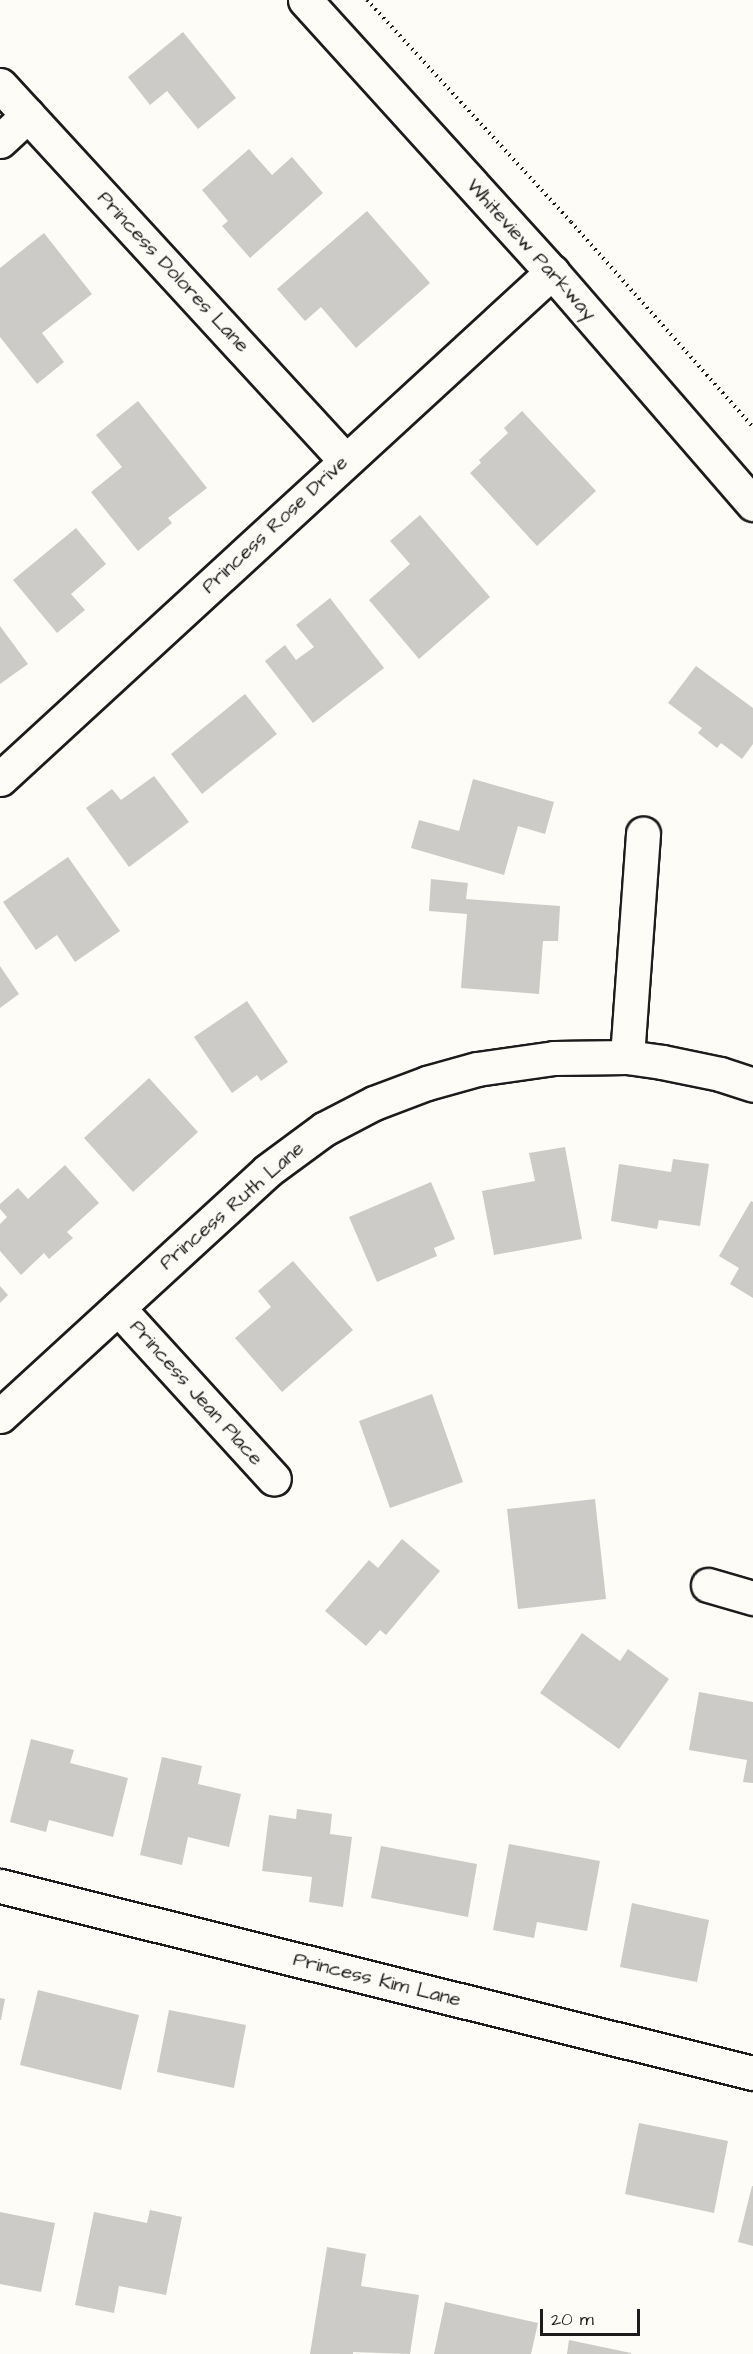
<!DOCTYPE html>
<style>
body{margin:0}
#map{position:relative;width:753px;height:2354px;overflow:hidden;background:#fdfcf7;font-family:"Architects Daughter",sans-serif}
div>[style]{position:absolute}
.building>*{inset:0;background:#cccbc8}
.path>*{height:4px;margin-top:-2px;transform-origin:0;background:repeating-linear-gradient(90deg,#1c1c1c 0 1.5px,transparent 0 6px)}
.roads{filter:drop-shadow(2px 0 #1c1c1c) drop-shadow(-2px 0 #1c1c1c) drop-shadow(0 2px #1c1c1c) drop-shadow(0 -2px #1c1c1c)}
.minor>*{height:33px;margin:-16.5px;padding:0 16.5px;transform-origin:16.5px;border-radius:16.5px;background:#fdfcf7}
.tertiary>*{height:33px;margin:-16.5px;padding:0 16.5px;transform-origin:16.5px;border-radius:16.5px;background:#fdfcf7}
span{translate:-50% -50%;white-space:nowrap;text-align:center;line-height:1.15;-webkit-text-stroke:5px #fdfcf7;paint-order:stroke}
.street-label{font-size:20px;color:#1c1c1c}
.scale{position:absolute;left:540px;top:2309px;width:100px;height:27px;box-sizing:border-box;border:3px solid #1c1c1c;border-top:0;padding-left:8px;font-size:18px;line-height:21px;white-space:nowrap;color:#1c1c1c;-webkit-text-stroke:4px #fdfcf7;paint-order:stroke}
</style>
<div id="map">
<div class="building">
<div style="clip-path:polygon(183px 32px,236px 98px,198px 129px,167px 91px,150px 105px,128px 77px)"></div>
<div style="clip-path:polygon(249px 149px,272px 175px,292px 157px,323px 193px,250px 258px,222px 226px,228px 221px,202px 190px)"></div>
<div style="clip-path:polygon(367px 211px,430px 283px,356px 348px,321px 307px,305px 321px,277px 289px)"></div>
<div style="clip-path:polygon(44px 233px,92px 294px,42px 333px,64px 362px,37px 384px,0 337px,0 268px)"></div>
<div style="clip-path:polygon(138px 401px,207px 488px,168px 518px,172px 523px,138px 551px,91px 492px,122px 467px,96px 435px)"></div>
<div style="clip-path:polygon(522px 411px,596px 491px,537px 546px,470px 473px,481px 463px,479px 460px,508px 433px,504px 428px)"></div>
<div style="clip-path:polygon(420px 515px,490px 597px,419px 659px,369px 600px,410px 564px,390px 541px)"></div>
<div style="clip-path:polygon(76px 528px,106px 564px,71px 594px,85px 610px,57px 633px,13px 580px)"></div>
<div style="clip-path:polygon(330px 598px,384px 668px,313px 723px,265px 661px,285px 645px,296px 660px,314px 647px,296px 625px)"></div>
<div style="clip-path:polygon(0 626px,28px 664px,0 684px)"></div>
<div style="clip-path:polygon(696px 666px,753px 708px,753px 744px,742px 759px,721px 743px,717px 748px,698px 733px,702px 728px,668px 703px)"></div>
<div style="clip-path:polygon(245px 694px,277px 734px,202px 794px,171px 754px)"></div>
<div style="clip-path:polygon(154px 776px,189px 822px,129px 867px,86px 808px,112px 789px,121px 800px)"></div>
<div style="clip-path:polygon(473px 779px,554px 802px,545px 834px,518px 826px,504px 875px,411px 848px,419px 820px,459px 831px)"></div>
<div style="clip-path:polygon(68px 857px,120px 931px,75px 962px,57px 935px,36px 950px,3px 902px)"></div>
<div style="clip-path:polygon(431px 879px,468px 883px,466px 899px,560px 906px,558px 941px,543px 941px,539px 994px,461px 988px,467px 914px,429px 911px)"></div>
<div style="clip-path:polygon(0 966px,19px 994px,0 1008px)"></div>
<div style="clip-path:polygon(247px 1001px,288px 1062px,261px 1081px,257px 1075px,232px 1093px,194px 1037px)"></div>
<div style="clip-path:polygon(149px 1078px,198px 1132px,133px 1192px,84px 1138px)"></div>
<div style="clip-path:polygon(565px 1147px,582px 1239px,494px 1255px,482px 1191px,535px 1181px,529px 1153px)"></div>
<div style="clip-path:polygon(673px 1159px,709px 1164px,700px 1226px,659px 1220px,657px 1229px,611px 1221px,619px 1164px,671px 1172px)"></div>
<div style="clip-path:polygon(65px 1165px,99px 1203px,67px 1232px,73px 1238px,49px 1259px,44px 1253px,21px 1275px,0 1251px,0 1224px,7px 1217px,0 1209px,0 1204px,18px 1188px,28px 1199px)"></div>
<div style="clip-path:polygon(431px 1182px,455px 1239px,434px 1248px,437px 1256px,377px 1282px,349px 1217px)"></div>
<div style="clip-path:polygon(751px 1201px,753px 1202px,753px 1298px,730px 1284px,739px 1268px,719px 1256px)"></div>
<div style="clip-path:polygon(293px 1261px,353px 1330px,282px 1392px,235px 1338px,271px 1307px,258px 1291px)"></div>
<div style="clip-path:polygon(0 1286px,8px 1295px,0 1303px)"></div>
<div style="clip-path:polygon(432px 1394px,463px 1482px,390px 1508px,359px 1421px)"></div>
<div style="clip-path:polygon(595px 1499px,606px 1599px,518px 1609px,507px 1509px)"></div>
<div style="clip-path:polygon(402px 1539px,440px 1571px,386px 1635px,380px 1630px,366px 1646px,325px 1611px,369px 1560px,378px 1568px)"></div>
<div style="clip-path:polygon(582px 1633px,620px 1661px,628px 1649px,669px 1679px,619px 1749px,540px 1693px)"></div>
<div style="clip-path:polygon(699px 1692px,753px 1702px,753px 1783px,743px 1782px,747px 1760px,689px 1750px)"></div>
<div style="clip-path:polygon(31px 1739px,74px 1750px,70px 1763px,128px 1778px,113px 1837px,49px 1820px,46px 1832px,10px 1822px)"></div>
<div style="clip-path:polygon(162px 1757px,202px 1766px,198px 1784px,241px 1794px,229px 1847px,188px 1837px,182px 1865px,140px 1855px)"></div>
<div style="clip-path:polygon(297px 1809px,332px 1814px,330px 1834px,352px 1837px,343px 1907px,309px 1902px,312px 1877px,262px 1871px,269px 1815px,296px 1819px)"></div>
<div style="clip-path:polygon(509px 1844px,600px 1861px,587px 1931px,537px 1922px,534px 1938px,493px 1930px)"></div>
<div style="clip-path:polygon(381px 1846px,477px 1864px,468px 1917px,371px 1898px)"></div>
<div style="clip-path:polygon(632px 1903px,709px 1920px,697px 1982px,620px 1967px)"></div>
<div style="clip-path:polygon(38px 1990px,139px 2015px,121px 2090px,20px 2065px)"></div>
<div style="clip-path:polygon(0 1998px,5px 1999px,1px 2020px,0 2020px)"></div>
<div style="clip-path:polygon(169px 2010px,246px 2025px,234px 2088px,157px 2072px)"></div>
<div style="clip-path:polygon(639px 2123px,728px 2141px,714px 2213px,625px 2194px)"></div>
<div style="clip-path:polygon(752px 2186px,753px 2186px,753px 2246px,738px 2242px)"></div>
<div style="clip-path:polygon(150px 2210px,182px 2217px,166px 2295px,119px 2286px,114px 2313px,75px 2305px,94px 2212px,147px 2223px)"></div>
<div style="clip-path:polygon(0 2212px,55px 2223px,41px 2292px,0 2284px)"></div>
<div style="clip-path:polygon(327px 2247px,366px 2254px,361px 2286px,419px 2295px,410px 2354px,353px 2352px,353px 2354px,310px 2354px)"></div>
<div style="clip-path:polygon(445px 2302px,538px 2323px,531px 2354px,434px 2354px)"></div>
<div style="clip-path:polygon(569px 2340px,631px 2353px,631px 2354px,567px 2354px)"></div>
</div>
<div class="path">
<div style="left:367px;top:0;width:301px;rotate:47.4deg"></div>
<div style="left:571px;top:222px;width:274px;rotate:48.4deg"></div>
</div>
<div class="roads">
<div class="minor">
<div style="left:0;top:85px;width:510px;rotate:47.39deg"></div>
<div style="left:0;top:141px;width:38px;rotate:-43deg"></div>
<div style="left:0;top:779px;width:750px;rotate:-42.57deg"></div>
<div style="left:627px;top:1057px;width:224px;rotate:-85.9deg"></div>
<div style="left:118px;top:1308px;width:231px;rotate:47.6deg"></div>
<div style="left:0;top:1416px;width:362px;rotate:-42.5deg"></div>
<div style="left:267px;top:1171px;width:71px;rotate:-36.4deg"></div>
<div style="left:324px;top:1129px;width:56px;rotate:-27.5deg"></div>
<div style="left:374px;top:1103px;width:57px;rotate:-20.7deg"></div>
<div style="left:427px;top:1083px;width:52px;rotate:-15.6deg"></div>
<div style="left:477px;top:1069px;width:78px;rotate:-8.1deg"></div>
<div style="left:554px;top:1058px;width:73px;rotate:-0.8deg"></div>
<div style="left:627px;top:1057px;width:35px;rotate:8deg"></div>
<div style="left:662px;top:1062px;width:59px;rotate:11.7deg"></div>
<div style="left:720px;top:1074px;width:35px;rotate:18deg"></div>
<div style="left:708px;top:1585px;width:47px;rotate:16.1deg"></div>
<div style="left:0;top:1886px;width:776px;rotate:13.95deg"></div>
</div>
<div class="tertiary">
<div style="left:305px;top:0;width:367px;rotate:47.8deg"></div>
<div style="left:552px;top:272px;width:307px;rotate:49.1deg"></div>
</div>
</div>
<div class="street-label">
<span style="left:531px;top:250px;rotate:48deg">Whiteview Parkway</span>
<span style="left:173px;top:272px;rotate:47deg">Princess Dolores Lane</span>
<span style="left:275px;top:525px;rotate:-43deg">Princess Rose Drive</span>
<span style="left:232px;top:1206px;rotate:-41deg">Princess Ruth Lane</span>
<span style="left:196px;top:1393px;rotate:48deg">Princess Jean Place</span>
<span style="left:377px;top:1980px;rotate:14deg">Princess Kim Lane</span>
</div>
<div class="scale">20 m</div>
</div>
